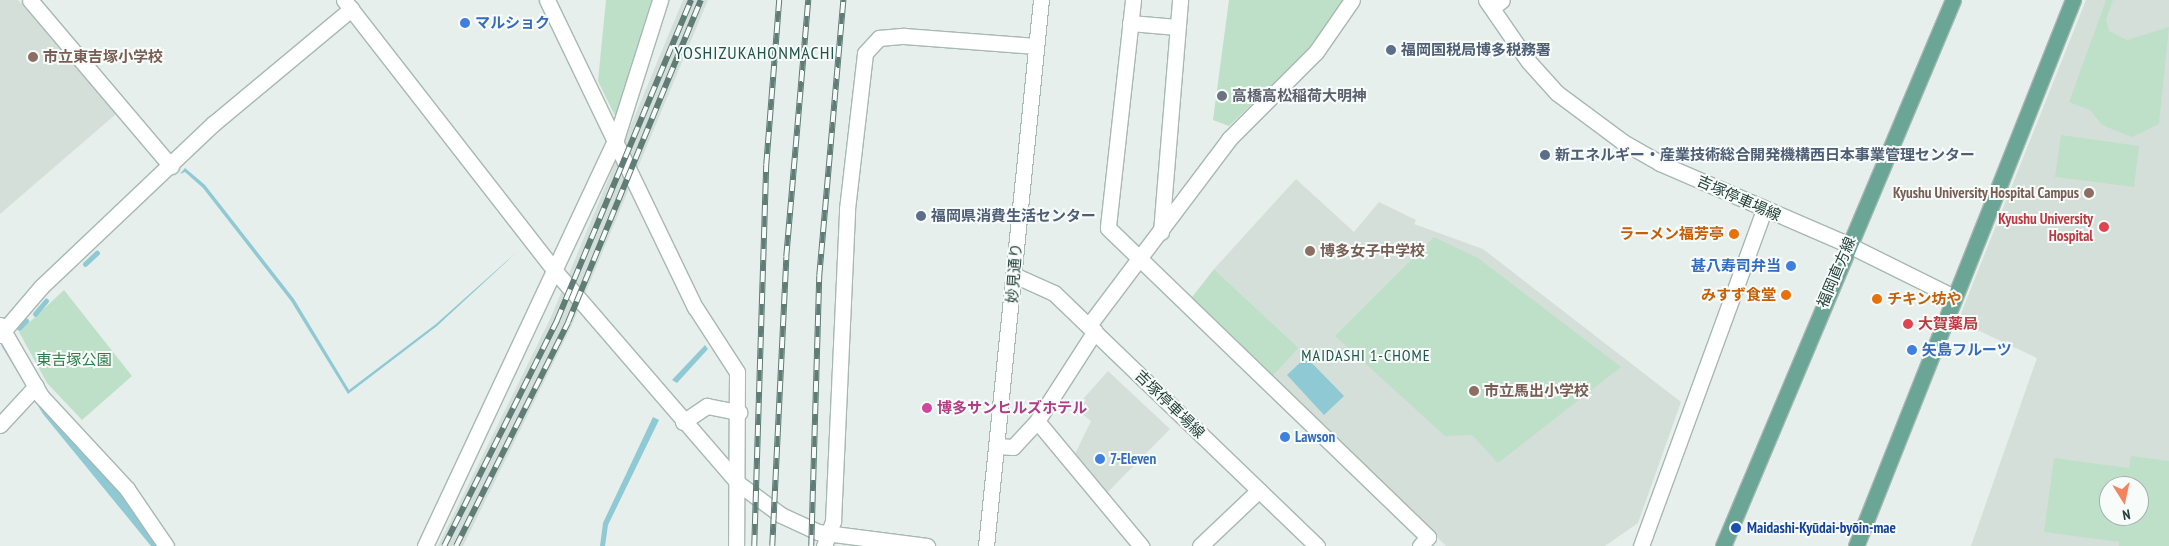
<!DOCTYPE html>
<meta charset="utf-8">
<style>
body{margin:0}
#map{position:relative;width:2169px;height:546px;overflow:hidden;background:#e6efeb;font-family:"PT Sans Narrow","Noto Sans JP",sans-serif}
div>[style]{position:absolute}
.built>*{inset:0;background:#d4dfda}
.green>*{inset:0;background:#bfe0c8}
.water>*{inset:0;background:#8ec9d4}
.stream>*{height:4.5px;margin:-2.25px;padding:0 2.25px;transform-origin:2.25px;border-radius:2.25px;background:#8ec9d4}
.roads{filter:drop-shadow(1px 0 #a8b8b2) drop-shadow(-1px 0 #a8b8b2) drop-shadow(0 1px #a8b8b2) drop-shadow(0 -1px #a8b8b2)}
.minor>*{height:15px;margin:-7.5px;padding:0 7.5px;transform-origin:7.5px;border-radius:7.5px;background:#fff}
.tertiary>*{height:15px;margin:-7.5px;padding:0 7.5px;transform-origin:7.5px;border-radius:7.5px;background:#fff}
.secondary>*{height:15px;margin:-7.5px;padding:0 7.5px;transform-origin:7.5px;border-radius:7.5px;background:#fff}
.primary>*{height:15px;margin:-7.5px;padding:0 7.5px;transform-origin:7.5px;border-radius:7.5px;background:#6aa596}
.rail>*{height:5.5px;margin-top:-2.75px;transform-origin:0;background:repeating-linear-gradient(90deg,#f7fbf9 0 11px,#5f7d75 0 22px);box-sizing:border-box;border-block:1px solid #5f7d75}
.dots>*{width:14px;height:14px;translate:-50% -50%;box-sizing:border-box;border:2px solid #f7fbf9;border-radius:50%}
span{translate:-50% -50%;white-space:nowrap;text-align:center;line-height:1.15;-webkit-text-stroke:4px #f7fbf9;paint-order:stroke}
.shop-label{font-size:15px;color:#366cbe;font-weight:700}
.left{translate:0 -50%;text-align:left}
.right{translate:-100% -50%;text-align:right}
.service-label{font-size:15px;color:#4e5e75;font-weight:700}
.education-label{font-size:15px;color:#785e54;font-weight:700}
.worship-label{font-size:15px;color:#5b616d;font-weight:700}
.street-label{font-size:15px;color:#24423a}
.health-label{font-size:15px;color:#be3a42;font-weight:700}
.food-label{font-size:15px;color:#c56008;font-weight:700}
.park-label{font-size:15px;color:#2d7a4b}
.hotel-label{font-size:15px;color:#b23c85;font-weight:700}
.transit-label{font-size:15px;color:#164399;font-weight:700}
.neighbourhood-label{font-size:16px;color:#1f5548;letter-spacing:1px}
.quarter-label{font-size:18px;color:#1f5548;letter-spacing:1px}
.north{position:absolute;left:2099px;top:476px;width:50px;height:50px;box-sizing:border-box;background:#f7fbf9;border:1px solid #a3b1ad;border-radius:50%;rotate:170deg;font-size:14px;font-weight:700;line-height:20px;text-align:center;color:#24423a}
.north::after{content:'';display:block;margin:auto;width:18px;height:22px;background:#f4845f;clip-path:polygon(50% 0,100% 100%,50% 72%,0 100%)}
</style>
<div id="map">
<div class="built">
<div style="clip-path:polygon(0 0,18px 0,116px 114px,0 214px)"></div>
<div style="clip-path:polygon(683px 0,708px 0,572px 325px,463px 546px,438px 546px,551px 317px)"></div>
<div style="clip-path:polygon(evenodd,2086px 0,2169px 0,2169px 546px,1971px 546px,2037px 358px,1958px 321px,2086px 0,2109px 486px,2139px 486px,2139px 516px,2109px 516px,2109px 486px)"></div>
<div style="clip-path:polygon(1296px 179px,1354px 232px,1379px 202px,1416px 220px,1414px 224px,1483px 249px,1681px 402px,1638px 523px,1605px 546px,1446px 546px,1270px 379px,1299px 348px,1214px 269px)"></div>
<div style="clip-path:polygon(1108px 371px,1170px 429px,1101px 499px,1072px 460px,1091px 421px,1075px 408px)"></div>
</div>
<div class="green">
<div style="clip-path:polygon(606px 0,655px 0,615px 116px,598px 81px)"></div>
<div style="clip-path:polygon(1229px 0,1344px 0,1310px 49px,1229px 126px,1213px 120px)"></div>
<div style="clip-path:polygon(2106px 0,2113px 0,2106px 20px,2109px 31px,2127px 40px,2169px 27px,2159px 124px,2132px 137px,2102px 125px,2090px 110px,2069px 102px)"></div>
<div style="clip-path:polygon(2061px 135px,2139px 146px,2134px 187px,2055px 177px)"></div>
<div style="clip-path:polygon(1434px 237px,1478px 258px,1621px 367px,1498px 463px,1472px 435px,1445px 436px,1335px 336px)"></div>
<div style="clip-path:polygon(1214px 269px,1299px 348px,1270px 379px,1189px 301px)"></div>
<div style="clip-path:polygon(64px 290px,132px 376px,82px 420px,47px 383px,19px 332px)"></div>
<div style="clip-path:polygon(evenodd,2131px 456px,2169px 461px,2169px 546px,2119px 546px,2119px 542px,2044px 532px,2054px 458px,2129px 468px,2131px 456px,2109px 486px,2139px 486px,2139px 516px,2109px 516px,2109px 486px)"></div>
</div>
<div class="water">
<div style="clip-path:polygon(185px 168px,205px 185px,294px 299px,349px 390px,436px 324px,518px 251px,437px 326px,348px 394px,291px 301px,203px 188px,185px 172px,180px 174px)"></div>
<div style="clip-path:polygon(1px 345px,10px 346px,163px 546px,151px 546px,43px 414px)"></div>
<div style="clip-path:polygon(705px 345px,708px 349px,677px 383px,672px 380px)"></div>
<div style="clip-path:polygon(1306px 357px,1344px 396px,1324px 415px,1287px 375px)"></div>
<div style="clip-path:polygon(653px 417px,659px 420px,608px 525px,605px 546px,600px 546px,603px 523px)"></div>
</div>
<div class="stream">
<div style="left:85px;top:264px;width:16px;rotate:-43deg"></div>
<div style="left:35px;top:314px;width:17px;rotate:-50deg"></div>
<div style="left:19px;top:328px;width:10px;rotate:-45deg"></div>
</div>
<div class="roads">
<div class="minor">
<div style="left:30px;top:0;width:218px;rotate:49.7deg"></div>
<div style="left:547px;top:0;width:341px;rotate:64.3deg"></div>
<div style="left:695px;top:307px;width:77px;rotate:57.1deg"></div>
<div style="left:737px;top:372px;width:174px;rotate:90.3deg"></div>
<div style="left:1133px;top:0;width:229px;rotate:96.3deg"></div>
<div style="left:1108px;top:228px;width:445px;rotate:44deg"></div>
<div style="left:1428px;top:537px;width:12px;rotate:132deg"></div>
<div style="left:1130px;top:23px;width:47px;rotate:4.9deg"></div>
<div style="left:1161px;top:232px;width:233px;rotate:-85.3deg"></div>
<div style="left:0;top:325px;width:82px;rotate:60deg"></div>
<div style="left:41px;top:396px;width:127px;rotate:47.2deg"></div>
<div style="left:127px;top:489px;width:69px;rotate:55.6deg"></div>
<div style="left:1089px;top:325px;width:233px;rotate:-53deg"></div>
<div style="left:1229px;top:139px;width:123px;rotate:-45deg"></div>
<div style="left:1316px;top:52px;width:63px;rotate:-55.3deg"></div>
<div style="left:0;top:335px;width:63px;rotate:-49.5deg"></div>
<div style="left:41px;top:287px;width:237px;rotate:-43.5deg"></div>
<div style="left:213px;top:124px;width:180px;rotate:-39.8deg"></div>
<div style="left:1037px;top:421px;width:107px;rotate:-57.2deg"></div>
<div style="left:683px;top:422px;width:29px;rotate:-34deg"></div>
<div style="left:707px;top:406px;width:33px;rotate:11deg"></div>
<div style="left:0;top:425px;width:53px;rotate:-47.3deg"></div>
<div style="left:996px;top:446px;width:17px;rotate:3deg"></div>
<div style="left:1013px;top:447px;width:35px;rotate:-47deg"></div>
<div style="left:1037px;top:421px;width:163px;rotate:50.2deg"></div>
<div style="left:425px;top:546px;width:450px;rotate:-64.9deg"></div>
<div style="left:616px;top:139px;width:146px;rotate:-72.4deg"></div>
<div style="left:824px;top:546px;width:27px;rotate:-70deg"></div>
<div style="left:833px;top:521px;width:312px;rotate:-87.4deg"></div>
<div style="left:847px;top:209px;width:157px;rotate:-83.4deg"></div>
<div style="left:865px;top:53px;width:21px;rotate:-47deg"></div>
<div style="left:879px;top:38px;width:25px;rotate:-5deg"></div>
<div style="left:904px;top:36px;width:132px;rotate:4.3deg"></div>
<div style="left:1200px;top:546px;width:81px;rotate:-43.5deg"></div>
<div style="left:1641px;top:546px;width:359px;rotate:-69.9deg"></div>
</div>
<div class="tertiary">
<div style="left:344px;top:0;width:343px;rotate:52.1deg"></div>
<div style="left:555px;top:271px;width:281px;rotate:49.2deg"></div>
<div style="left:739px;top:484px;width:52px;rotate:36.4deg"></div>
<div style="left:781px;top:515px;width:41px;rotate:24.7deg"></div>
<div style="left:818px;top:532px;width:110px;rotate:7.3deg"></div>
<div style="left:1493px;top:7px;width:11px;rotate:-38deg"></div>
<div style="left:1847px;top:244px;width:119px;rotate:26.4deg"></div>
</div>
<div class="secondary">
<div style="left:1486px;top:0;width:75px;rotate:55.3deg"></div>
<div style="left:1529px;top:62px;width:42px;rotate:47.9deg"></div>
<div style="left:1557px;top:93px;width:82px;rotate:36.6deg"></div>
<div style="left:1623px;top:142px;width:43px;rotate:29.6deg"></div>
<div style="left:1660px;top:163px;width:204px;rotate:23.4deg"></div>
<div style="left:1014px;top:275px;width:44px;rotate:24.2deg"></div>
<div style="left:1054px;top:293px;width:365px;rotate:43.9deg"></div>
<div style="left:986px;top:546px;width:549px;rotate:-84.25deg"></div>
</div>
<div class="primary">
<div style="left:1723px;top:546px;width:592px;rotate:-67.16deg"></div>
<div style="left:1856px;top:546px;width:588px;rotate:-68.33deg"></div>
</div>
</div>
<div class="rail">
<div style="left:444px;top:546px;width:253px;rotate:-63.4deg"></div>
<div style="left:557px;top:320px;width:347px;rotate:-67.3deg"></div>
<div style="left:456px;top:546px;width:250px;rotate:-63.4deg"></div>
<div style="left:568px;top:322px;width:348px;rotate:-67.6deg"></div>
<div style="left:754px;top:546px;width:381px;rotate:-88.2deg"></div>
<div style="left:766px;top:165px;width:166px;rotate:-85.5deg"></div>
<div style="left:772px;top:546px;width:289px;rotate:-87.2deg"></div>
<div style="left:786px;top:257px;width:258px;rotate:-85.1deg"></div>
<div style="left:811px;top:546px;width:270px;rotate:-88.3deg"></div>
<div style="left:819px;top:276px;width:277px;rotate:-85deg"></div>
</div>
<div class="dots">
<div style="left:465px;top:23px;background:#3f7fe0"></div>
<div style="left:1391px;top:50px;background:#5c6f8a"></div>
<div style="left:33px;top:57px;background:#8d6e63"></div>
<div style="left:1222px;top:96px;background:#6b7280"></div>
<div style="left:1545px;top:155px;background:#5c6f8a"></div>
<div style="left:2089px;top:193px;background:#8d6e63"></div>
<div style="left:921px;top:216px;background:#5c6f8a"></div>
<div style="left:2104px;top:227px;background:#e0444e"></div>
<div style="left:1734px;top:234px;background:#e8710a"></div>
<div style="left:1310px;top:251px;background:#8d6e63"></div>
<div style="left:1791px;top:266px;background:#3f7fe0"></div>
<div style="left:1786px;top:295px;background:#e8710a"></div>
<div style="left:1877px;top:299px;background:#e8710a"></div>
<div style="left:1908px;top:324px;background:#e0444e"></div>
<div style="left:1912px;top:350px;background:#3f7fe0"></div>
<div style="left:1474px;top:391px;background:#8d6e63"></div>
<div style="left:927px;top:408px;background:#d1479c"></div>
<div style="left:1285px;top:437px;background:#3f7fe0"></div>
<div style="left:1100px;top:459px;background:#3f7fe0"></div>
<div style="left:1736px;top:528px;background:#1a4fb4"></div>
</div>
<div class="shop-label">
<span class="left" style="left:475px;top:23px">マルショク</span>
<span class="right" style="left:1781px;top:266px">甚八寿司弁当</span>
<span class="left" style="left:1922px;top:350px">矢島フルーツ</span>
<span class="left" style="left:1295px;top:437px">Lawson</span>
<span class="left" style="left:1110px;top:459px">7-Eleven</span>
</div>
<div class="service-label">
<span class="left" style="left:1401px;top:50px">福岡国税局博多税務署</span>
<span class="left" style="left:1555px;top:155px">新エネルギー・産業技術総合開発機構西日本事業管理センター</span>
<span class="left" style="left:931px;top:216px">福岡県消費生活センター</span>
</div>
<div class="education-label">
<span class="left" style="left:43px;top:57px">市立東吉塚小学校</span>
<span class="right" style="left:2079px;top:193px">Kyushu University Hospital Campus</span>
<span class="left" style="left:1320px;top:251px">博多女子中学校</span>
<span class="left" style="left:1484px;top:391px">市立馬出小学校</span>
</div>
<div class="worship-label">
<span class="left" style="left:1232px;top:96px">高橋高松稲荷大明神</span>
</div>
<div class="street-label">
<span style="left:1739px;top:198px;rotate:24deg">吉塚停車場線</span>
<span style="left:1836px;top:272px;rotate:-67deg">福岡直方線</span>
<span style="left:1014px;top:273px;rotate:-86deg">妙見通り</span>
<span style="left:1170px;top:404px;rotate:44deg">吉塚停車場線</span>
</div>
<div class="health-label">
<span class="right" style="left:2093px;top:227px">Kyushu University<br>Hospital</span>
<span class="left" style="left:1918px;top:324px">大賀薬局</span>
</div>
<div class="food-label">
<span class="right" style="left:1724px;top:234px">ラーメン福芳亭</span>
<span class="right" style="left:1776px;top:295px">みすず食堂</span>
<span class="left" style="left:1887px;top:299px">チキン坊や</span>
</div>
<div class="park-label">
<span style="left:74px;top:360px">東吉塚公園</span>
</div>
<div class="hotel-label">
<span class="left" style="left:937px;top:408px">博多サンヒルズホテル</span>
</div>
<div class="transit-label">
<span class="left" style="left:1747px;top:528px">Maidashi-Kyūdai-byōin-mae</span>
</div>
<div class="neighbourhood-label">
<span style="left:1366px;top:355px">MAIDASHI 1-CHOME</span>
</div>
<div class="quarter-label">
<span style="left:755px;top:53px">YOSHIZUKAHONMACHI</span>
</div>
<div class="north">N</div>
</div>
